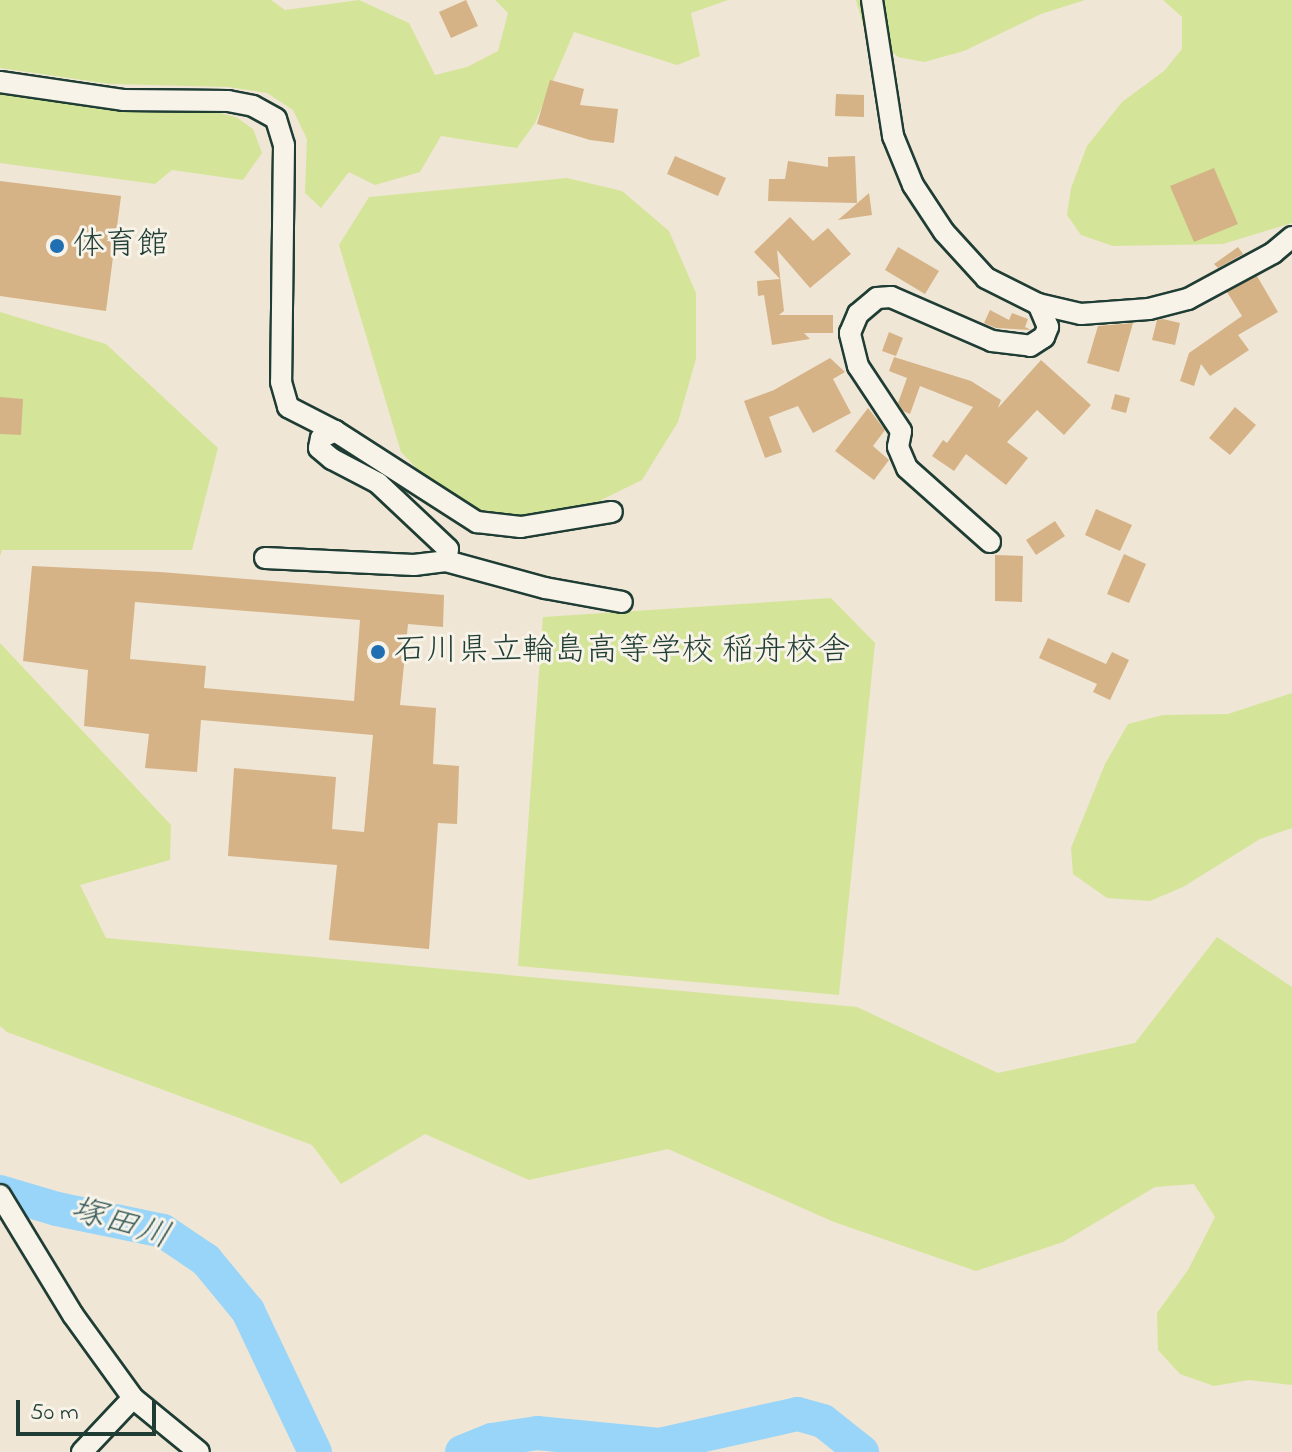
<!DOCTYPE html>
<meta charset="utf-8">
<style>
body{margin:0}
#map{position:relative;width:1292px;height:1452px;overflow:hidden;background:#f0e6d5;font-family:"Indie Flower","Klee One",sans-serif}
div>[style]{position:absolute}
.green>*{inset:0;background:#d4e599}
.river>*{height:34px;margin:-17px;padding:0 17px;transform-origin:17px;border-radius:17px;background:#98d5f9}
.building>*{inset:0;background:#d5b387}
.roads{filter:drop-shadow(2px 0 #1f3d34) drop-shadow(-2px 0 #1f3d34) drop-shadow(0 2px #1f3d34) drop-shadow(0 -2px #1f3d34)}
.minor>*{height:20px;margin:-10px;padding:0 10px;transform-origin:10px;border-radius:10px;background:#f7f3e8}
.dots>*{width:22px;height:22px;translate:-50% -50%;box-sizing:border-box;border:4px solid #f7f3e8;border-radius:50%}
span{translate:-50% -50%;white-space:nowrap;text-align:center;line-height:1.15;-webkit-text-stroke:6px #f7f3e8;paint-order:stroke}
.poi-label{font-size:32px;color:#1f3d34}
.left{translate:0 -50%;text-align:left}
.water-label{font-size:34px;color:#375b5b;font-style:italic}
.scale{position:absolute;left:16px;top:1400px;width:140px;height:36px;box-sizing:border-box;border:4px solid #1f3d34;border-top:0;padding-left:10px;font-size:24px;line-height:28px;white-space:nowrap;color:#1f3d34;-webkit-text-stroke:6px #f7f3e8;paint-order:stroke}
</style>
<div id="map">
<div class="green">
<div style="clip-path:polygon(0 0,271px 0,285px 10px,359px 0,409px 23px,435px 75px,467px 67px,498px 51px,508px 13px,495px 0,728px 0,691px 13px,700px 56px,677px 65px,574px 32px,535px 123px,517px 148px,441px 136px,420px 172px,375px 185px,349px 172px,321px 208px,305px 193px,307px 139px,293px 110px,267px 93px,228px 87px,110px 84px,0 68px)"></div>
<div style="clip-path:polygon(856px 0,1085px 0,1041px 14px,964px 51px,924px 62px,898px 57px,863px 25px)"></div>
<div style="clip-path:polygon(1163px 0,1292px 0,1292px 223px,1223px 244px,1113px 246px,1081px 235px,1067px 215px,1071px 188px,1087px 146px,1122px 102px,1164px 71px,1182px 49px,1182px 17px)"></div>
<div style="clip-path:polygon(0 93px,129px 110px,208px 110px,236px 117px,253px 129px,262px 153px,243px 180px,172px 170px,155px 184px,0 163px)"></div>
<div style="clip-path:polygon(567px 178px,622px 191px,669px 231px,696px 293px,696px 359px,678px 422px,642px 480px,589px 506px,513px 520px,447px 500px,401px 452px,339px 245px,369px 197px)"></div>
<div style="clip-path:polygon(0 312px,106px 344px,218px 448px,192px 550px,2px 550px,0 556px)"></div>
<div style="clip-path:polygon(831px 598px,875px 643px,839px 995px,518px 966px,543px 617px)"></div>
<div style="clip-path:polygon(0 643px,171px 825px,170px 860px,80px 885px,106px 938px,857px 1007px,998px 1073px,1135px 1043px,1217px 937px,1292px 987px,1292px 1385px,1249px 1380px,1214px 1386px,1180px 1374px,1158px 1350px,1157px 1313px,1188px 1270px,1215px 1217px,1194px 1184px,1155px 1187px,1063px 1242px,976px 1271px,834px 1222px,668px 1149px,529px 1180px,425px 1134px,341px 1184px,312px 1145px,7px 1032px,0 1026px)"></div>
<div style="clip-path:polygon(1292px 693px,1292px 828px,1260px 839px,1183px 887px,1150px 901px,1107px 898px,1073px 874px,1071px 848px,1105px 764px,1128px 724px,1163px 715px,1228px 714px)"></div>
</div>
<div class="river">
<div style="left:0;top:1192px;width:59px;rotate:16.6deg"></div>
<div style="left:57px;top:1209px;width:108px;rotate:11.7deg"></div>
<div style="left:163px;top:1231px;width:52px;rotate:34deg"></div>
<div style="left:206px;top:1260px;width:66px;rotate:50.5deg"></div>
<div style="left:248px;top:1311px;width:156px;rotate:64.6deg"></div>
<div style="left:462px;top:1452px;width:32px;rotate:-22deg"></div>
<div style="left:492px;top:1440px;width:46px;rotate:-8.8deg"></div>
<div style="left:537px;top:1433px;width:123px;rotate:5.6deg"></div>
<div style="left:659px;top:1445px;width:142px;rotate:-12.6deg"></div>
<div style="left:798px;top:1414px;width:26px;rotate:16deg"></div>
<div style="left:823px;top:1421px;width:50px;rotate:38.5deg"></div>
</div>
<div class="building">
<div style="clip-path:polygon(466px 0,478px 26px,451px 38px,439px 12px)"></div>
<div style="clip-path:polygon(550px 80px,584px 89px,580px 105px,618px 109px,614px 143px,590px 140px,537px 124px)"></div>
<div style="clip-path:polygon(836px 94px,864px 95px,864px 117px,835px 116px)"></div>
<div style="clip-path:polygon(675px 156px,726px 178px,718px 196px,667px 174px)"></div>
<div style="clip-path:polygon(855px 156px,857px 203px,768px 201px,769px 179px,785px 179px,788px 161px,828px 167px,828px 157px)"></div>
<div style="clip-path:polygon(1214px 168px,1238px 224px,1194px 242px,1170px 186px)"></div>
<div style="clip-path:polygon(0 181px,121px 196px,106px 311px,0 296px)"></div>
<div style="clip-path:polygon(869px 193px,872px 215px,838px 220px)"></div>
<div style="clip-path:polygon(790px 217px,813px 241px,828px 228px,851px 254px,810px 288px,777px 250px,784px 311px,779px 315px,833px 315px,833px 333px,804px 333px,810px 339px,772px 345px,764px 295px,758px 296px,757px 281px,780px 279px,754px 252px)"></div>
<div style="clip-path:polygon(898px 247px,939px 271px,925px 294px,885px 270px)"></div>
<div style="clip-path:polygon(1238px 247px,1243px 254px,1218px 268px,1214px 264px)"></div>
<div style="clip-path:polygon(1257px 276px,1278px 312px,1238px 335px,1249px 350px,1210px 376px,1201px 364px,1194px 386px,1180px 381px,1189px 353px,1242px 316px,1227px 292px)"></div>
<div style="clip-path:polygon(990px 310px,1009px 320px,1012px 313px,1028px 319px,1025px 327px,1031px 330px,996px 328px,984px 323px)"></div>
<div style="clip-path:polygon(1163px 319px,1180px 323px,1175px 345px,1152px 340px,1157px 320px)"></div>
<div style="clip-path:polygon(1133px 323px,1119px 372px,1087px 363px,1098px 326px)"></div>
<div style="clip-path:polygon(889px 332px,903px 338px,896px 356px,882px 351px)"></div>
<div style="clip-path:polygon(894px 357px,971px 381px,1001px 400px,998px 408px,1041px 360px,1091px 405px,1064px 435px,1037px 410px,1007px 442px,1028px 458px,1006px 485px,966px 454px,954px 471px,932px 456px,943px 440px,947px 443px,973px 407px,920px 386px,910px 414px,903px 411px,898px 403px,907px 378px,889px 371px)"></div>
<div style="clip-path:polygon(830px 358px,845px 372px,833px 379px,851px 413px,813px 433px,798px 406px,769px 417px,782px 452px,765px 458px,744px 401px,774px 390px)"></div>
<div style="clip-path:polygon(1115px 394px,1130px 398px,1126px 413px,1111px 409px)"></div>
<div style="clip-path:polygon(0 397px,23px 399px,21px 435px,0 434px)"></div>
<div style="clip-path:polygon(1235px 407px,1256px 425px,1230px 455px,1209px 438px)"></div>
<div style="clip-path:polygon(868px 408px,885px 430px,873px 446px,889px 460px,874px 480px,835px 451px)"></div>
<div style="clip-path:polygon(1096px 509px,1132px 525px,1120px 551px,1085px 535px)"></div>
<div style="clip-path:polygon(1055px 521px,1065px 536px,1036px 555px,1026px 540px)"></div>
<div style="clip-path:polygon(1124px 554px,1146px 564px,1129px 603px,1107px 594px)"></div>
<div style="clip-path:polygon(995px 555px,1023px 556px,1022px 602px,995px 601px)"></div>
<div style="clip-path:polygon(evenodd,32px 566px,160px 572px,444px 595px,443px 627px,408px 624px,400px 705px,436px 708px,433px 764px,459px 766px,457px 824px,438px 823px,429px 949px,329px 940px,337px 865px,228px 856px,234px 768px,336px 777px,332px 829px,364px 832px,373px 735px,201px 720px,197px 772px,145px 768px,149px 734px,84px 726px,88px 670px,23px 661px,32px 566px,135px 602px,360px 620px,354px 701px,204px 688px,206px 666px,130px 659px,135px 602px)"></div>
<div style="clip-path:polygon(1048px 638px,1106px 664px,1112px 652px,1129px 660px,1110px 700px,1093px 692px,1097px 684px,1039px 658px)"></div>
</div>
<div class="roads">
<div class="minor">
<div style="left:872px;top:0;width:138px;rotate:81.2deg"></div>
<div style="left:893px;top:136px;width:53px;rotate:67.8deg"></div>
<div style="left:913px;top:185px;width:56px;rotate:56.6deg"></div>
<div style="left:944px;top:232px;width:62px;rotate:47.6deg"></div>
<div style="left:986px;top:278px;width:58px;rotate:26.6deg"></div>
<div style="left:1038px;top:304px;width:44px;rotate:13.1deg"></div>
<div style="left:1081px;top:314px;width:68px;rotate:-4.2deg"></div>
<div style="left:1149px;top:309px;width:40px;rotate:-14.4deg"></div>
<div style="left:1188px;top:299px;width:97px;rotate:-28.4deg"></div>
<div style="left:1273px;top:253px;width:25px;rotate:-40deg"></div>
<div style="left:0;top:82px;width:124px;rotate:8.3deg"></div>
<div style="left:123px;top:100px;width:105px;rotate:0.5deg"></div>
<div style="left:228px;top:101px;width:25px;rotate:11deg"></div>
<div style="left:253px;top:106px;width:26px;rotate:29deg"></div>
<div style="left:276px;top:119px;width:27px;rotate:73deg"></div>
<div style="left:284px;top:145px;width:237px;rotate:90.7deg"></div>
<div style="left:281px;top:382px;width:26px;rotate:74deg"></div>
<div style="left:288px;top:407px;width:53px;rotate:27.1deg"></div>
<div style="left:335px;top:431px;width:169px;rotate:32.7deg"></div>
<div style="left:477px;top:522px;width:44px;rotate:6.5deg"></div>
<div style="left:521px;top:527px;width:92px;rotate:-9.4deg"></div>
<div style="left:990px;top:542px;width:111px;rotate:-138.3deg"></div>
<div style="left:907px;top:468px;width:23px;rotate:-113deg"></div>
<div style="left:898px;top:447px;width:16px;rotate:-79deg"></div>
<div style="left:901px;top:431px;width:78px;rotate:-123.5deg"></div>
<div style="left:858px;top:366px;width:34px;rotate:-104deg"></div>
<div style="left:850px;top:333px;width:21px;rotate:-67deg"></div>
<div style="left:858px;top:314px;width:25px;rotate:-40deg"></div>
<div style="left:877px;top:298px;width:14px;rotate:-4deg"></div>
<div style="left:891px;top:297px;width:110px;rotate:23.5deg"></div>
<div style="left:992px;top:341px;width:38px;rotate:7deg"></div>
<div style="left:1030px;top:346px;width:17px;rotate:-33deg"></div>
<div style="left:1044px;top:337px;width:11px;rotate:-68deg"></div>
<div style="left:1048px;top:327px;width:25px;rotate:-113deg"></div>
<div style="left:265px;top:558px;width:149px;rotate:2.7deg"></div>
<div style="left:414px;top:565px;width:32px;rotate:-7deg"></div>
<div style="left:446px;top:561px;width:12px;rotate:-81deg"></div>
<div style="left:448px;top:549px;width:96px;rotate:-136.7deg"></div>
<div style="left:378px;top:483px;width:52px;rotate:-152.4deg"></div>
<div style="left:332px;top:459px;width:17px;rotate:-140deg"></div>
<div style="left:319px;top:448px;width:10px;rotate:-79deg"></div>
<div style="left:321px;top:438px;width:16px;rotate:-27deg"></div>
<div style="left:446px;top:561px;width:103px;rotate:15.3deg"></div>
<div style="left:545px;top:588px;width:78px;rotate:10.3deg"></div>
<div style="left:0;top:1195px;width:140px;rotate:58.7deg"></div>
<div style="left:73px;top:1315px;width:102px;rotate:54.1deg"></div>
<div style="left:133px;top:1398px;width:85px;rotate:39.3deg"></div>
<div style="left:82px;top:1452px;width:74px;rotate:-46.6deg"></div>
</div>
</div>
<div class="dots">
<div style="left:57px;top:246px;background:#1f6fb2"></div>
<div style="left:378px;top:652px;background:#1f6fb2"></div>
</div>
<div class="poi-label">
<span class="left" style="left:73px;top:246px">体育館</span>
<span class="left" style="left:394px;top:652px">石川県立輪島高等学校 稲舟校舎</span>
</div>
<div class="water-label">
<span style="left:120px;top:1225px;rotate:17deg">塚田川</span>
</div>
<div class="scale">50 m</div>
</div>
